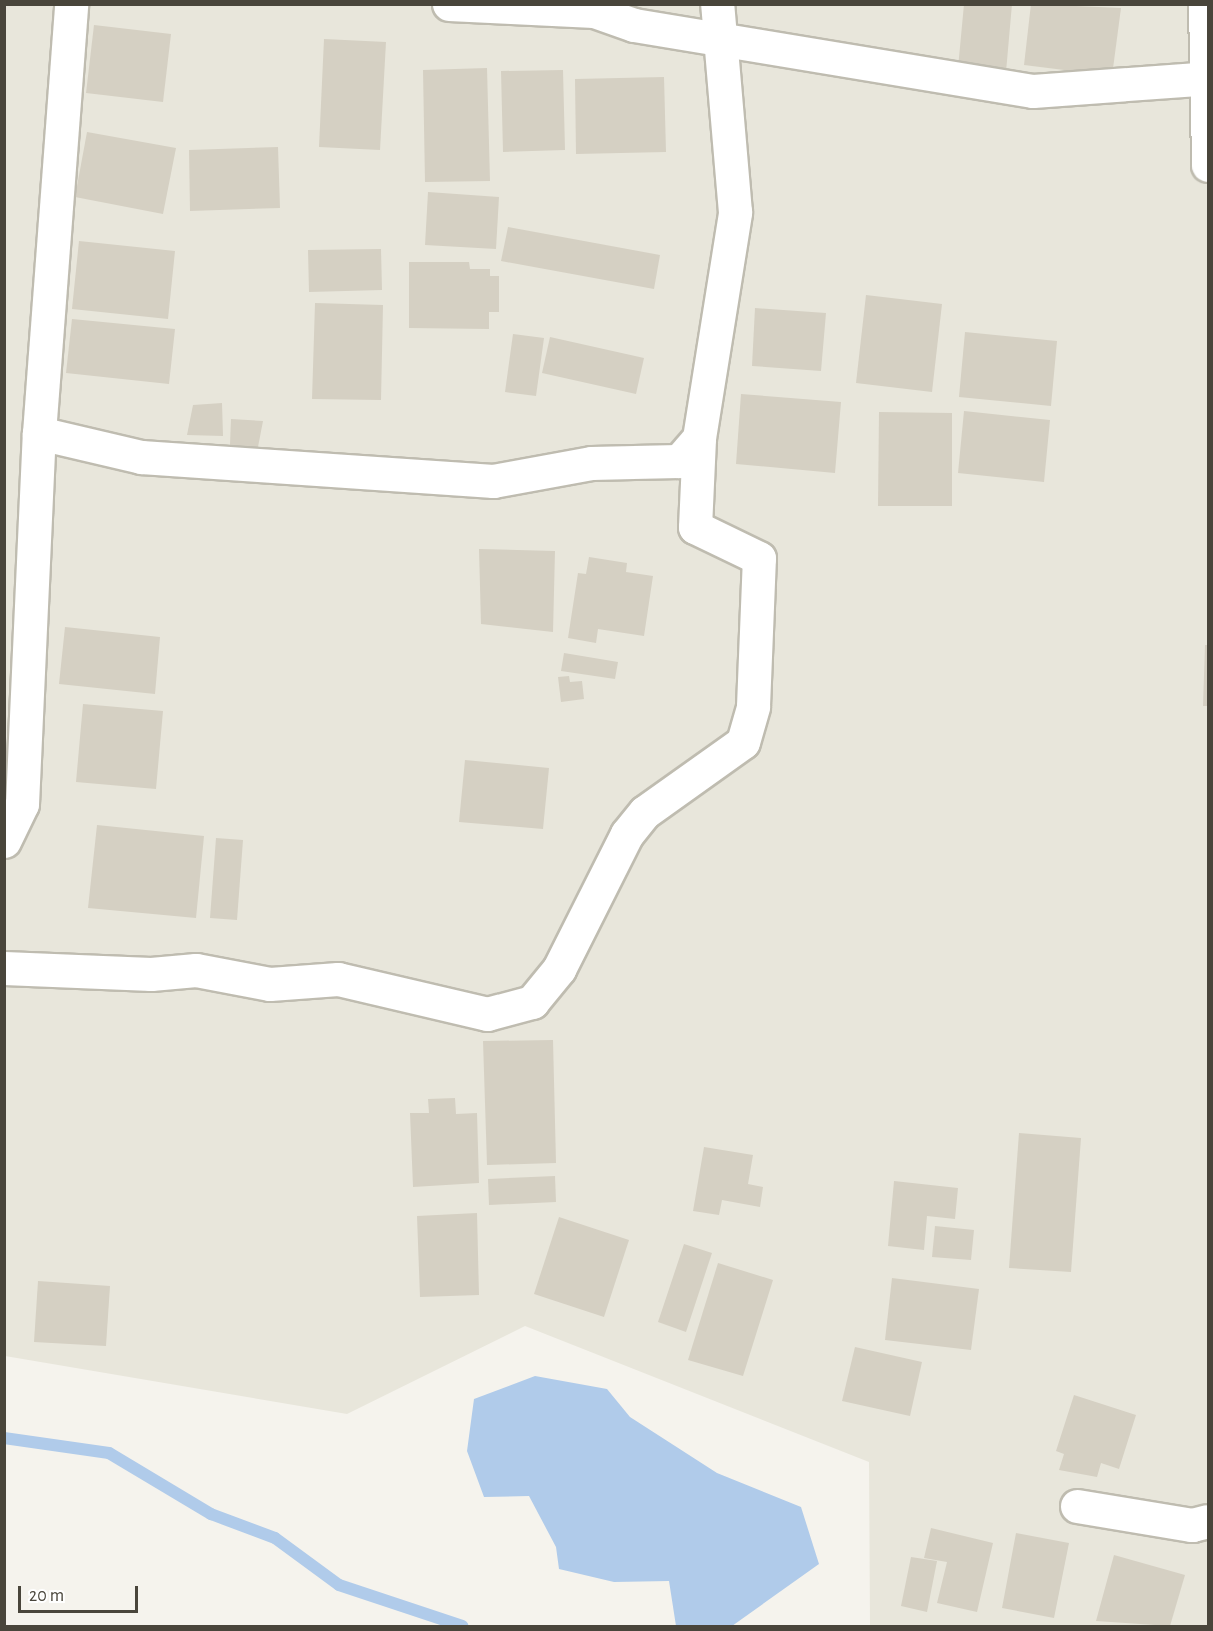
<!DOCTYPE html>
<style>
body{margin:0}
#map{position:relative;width:1213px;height:1631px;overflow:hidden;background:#f5f3ed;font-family:"Alegreya Sans",sans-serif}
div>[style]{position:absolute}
.residential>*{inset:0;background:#e8e6db}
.water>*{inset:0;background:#b0cbea}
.stream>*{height:12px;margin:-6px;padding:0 6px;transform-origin:6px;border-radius:6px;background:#b0cbea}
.building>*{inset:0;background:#d5d0c3}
.roads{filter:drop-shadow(2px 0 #bfbcb0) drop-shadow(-2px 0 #bfbcb0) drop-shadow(0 2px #bfbcb0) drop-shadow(0 -2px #bfbcb0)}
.minor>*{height:33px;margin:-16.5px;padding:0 16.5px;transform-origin:16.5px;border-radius:16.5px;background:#fff}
span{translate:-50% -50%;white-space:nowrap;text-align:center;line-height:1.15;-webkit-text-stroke:4.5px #fff;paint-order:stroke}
.frame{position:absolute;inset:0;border:6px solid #49453b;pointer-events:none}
.scale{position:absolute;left:18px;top:1586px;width:120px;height:27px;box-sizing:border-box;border:3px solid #49453b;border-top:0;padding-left:8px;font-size:18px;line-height:21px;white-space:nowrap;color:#49453b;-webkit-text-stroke:4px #fff;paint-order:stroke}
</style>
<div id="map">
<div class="residential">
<div style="clip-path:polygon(4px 5px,1208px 5px,1208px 1626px,870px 1626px,869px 1462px,525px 1326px,347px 1414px,5px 1356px)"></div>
</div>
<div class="water">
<div style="clip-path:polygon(535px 1376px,607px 1389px,630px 1417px,717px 1473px,801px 1507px,819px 1564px,732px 1626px,676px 1626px,669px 1581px,614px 1582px,559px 1569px,556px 1547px,529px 1496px,484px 1497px,467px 1451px,474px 1399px)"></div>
</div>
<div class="stream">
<div style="left:4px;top:1438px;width:106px;rotate:8.1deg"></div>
<div style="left:109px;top:1453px;width:119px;rotate:30.9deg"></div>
<div style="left:211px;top:1514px;width:68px;rotate:20.6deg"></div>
<div style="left:275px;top:1538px;width:79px;rotate:36.3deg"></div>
<div style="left:339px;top:1585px;width:130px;rotate:18.4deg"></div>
</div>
<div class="building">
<div style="clip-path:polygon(964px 4px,1012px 4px,1006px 72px,958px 68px)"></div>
<div style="clip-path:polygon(1031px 4px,1121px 8px,1112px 76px,1024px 65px)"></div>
<div style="clip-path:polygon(94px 25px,171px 34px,163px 102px,86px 93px)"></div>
<div style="clip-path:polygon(324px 39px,386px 42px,380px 150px,319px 147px)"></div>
<div style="clip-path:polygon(487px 68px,490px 181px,425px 182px,423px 70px)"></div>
<div style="clip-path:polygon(563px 70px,565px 150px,503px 152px,501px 71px)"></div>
<div style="clip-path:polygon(664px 77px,666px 152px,576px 154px,575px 79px)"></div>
<div style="clip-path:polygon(87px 132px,176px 148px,163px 214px,75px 197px)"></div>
<div style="clip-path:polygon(278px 147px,280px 208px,190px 211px,189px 150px)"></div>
<div style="clip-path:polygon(428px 192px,499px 197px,496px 249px,425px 245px)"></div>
<div style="clip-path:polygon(508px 227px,660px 255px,654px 289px,501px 261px)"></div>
<div style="clip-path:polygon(79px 241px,175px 251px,168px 319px,72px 309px)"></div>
<div style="clip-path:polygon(381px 249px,382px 290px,309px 292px,308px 250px)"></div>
<div style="clip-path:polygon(409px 262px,469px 262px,470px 269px,490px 269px,490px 276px,499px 276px,499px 312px,489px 312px,489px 329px,409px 328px)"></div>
<div style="clip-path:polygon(866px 295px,942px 304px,932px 392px,856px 383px)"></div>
<div style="clip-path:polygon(315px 303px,383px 305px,381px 400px,312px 399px)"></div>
<div style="clip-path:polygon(755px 308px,826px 313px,821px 371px,752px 366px)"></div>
<div style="clip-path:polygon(72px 319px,175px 329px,169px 384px,66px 373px)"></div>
<div style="clip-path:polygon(965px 332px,1057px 341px,1051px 406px,959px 397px)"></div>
<div style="clip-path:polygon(513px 334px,544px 338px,536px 396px,505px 392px)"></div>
<div style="clip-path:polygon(550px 337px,644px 358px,636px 394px,542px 373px)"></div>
<div style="clip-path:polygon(741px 394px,841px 402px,835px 473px,736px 464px)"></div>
<div style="clip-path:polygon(222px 403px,223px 436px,187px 435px,193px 405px)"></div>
<div style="clip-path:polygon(964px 411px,1050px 420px,1044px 482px,958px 473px)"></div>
<div style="clip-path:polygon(879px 412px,952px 413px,952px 506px,878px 506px)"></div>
<div style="clip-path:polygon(231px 419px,263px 421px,258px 447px,230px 445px)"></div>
<div style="clip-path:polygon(479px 549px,555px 551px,553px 632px,481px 624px)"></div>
<div style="clip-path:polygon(589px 557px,627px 563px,626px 572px,653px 576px,644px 636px,598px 629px,596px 643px,568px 638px,578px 573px,586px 574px)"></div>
<div style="clip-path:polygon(65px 627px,160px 637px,155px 694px,59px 684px)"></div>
<div style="clip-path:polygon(1205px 645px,1208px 645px,1208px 706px,1203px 706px)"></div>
<div style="clip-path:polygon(564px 653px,618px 662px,615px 679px,561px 671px)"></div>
<div style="clip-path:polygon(569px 676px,570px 682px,582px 681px,584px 699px,561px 702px,558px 677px)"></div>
<div style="clip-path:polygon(83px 704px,163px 711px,156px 789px,76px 782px)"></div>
<div style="clip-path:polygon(465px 760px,549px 768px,543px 829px,459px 822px)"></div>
<div style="clip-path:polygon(97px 825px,204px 836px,196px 918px,88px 908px)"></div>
<div style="clip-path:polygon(216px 838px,243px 840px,237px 920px,210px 918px)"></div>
<div style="clip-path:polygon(553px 1040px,556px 1163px,487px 1165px,483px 1041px)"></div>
<div style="clip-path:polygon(455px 1098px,456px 1114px,477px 1113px,479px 1183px,413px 1187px,410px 1113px,429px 1113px,428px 1099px)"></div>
<div style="clip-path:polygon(1019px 1133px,1081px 1138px,1071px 1272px,1009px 1268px)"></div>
<div style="clip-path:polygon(704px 1147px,753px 1155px,748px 1184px,763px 1187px,760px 1207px,722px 1200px,719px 1215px,693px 1211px)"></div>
<div style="clip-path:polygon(555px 1176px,556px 1202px,489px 1205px,488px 1179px)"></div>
<div style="clip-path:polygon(894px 1181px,958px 1188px,955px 1219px,927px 1216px,924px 1250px,888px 1246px)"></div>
<div style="clip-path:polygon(477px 1213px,479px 1295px,420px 1297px,417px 1216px)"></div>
<div style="clip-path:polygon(559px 1217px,629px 1240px,604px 1317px,534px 1294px)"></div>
<div style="clip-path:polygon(935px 1226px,974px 1230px,971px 1260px,932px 1257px)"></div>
<div style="clip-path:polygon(684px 1244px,712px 1253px,686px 1332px,658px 1322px)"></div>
<div style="clip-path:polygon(718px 1263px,773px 1280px,743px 1376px,688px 1360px)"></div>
<div style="clip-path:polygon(892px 1278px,979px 1289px,971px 1350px,885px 1340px)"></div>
<div style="clip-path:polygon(38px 1281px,110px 1286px,106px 1346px,34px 1342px)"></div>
<div style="clip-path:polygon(855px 1347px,922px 1362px,910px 1416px,842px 1401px)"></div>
<div style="clip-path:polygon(1074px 1395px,1136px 1415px,1119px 1469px,1101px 1463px,1097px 1477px,1059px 1470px,1064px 1454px,1056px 1451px)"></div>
<div style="clip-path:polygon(931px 1528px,993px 1543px,977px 1612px,937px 1603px,947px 1562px,924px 1558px)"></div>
<div style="clip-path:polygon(1016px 1533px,1069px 1543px,1054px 1618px,1002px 1608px)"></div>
<div style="clip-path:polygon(1114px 1555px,1185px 1575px,1170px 1626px,1096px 1621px)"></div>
<div style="clip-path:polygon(911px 1557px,937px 1561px,927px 1612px,901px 1606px)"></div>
</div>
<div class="roads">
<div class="minor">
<div style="left:449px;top:4px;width:145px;rotate:2.8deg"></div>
<div style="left:594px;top:11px;width:42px;rotate:19.3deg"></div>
<div style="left:634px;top:25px;width:404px;rotate:9.4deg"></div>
<div style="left:1033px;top:91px;width:175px;rotate:-4.2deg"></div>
<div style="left:1205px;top:4px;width:161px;rotate:88.9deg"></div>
<div style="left:39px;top:433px;width:105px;rotate:13.2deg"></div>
<div style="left:141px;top:457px;width:353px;rotate:3.9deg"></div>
<div style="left:493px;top:481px;width:100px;rotate:-10.4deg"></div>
<div style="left:591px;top:463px;width:88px;rotate:-1.3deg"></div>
<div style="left:679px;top:461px;width:30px;rotate:-49deg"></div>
<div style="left:4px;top:841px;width:41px;rotate:-64.1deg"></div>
<div style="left:22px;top:804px;width:371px;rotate:-87.4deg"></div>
<div style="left:39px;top:433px;width:430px;rotate:-85.7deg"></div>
<div style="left:4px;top:968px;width:147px;rotate:2.3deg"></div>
<div style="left:151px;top:974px;width:45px;rotate:-5.1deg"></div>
<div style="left:196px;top:970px;width:75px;rotate:10.7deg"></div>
<div style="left:270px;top:984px;width:68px;rotate:-4.2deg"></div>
<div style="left:338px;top:979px;width:153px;rotate:13.2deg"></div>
<div style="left:487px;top:1014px;width:47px;rotate:-14.9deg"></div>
<div style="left:532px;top:1002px;width:43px;rotate:-50.7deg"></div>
<div style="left:559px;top:969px;width:151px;rotate:-63.3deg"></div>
<div style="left:627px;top:834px;width:28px;rotate:-51deg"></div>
<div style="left:645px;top:812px;width:120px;rotate:-35.5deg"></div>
<div style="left:743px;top:742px;width:37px;rotate:-74deg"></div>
<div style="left:753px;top:706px;width:148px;rotate:-87.7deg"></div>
<div style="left:759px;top:558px;width:71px;rotate:-154.2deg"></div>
<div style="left:695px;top:527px;width:89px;rotate:-87.4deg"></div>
<div style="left:699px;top:438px;width:229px;rotate:-80.9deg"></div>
<div style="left:735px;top:212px;width:209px;rotate:-94.9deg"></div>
<div style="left:1077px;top:1506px;width:117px;rotate:9.4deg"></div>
<div style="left:1192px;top:1525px;width:16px;rotate:-14deg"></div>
</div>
</div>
<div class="frame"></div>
<div class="scale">20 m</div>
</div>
